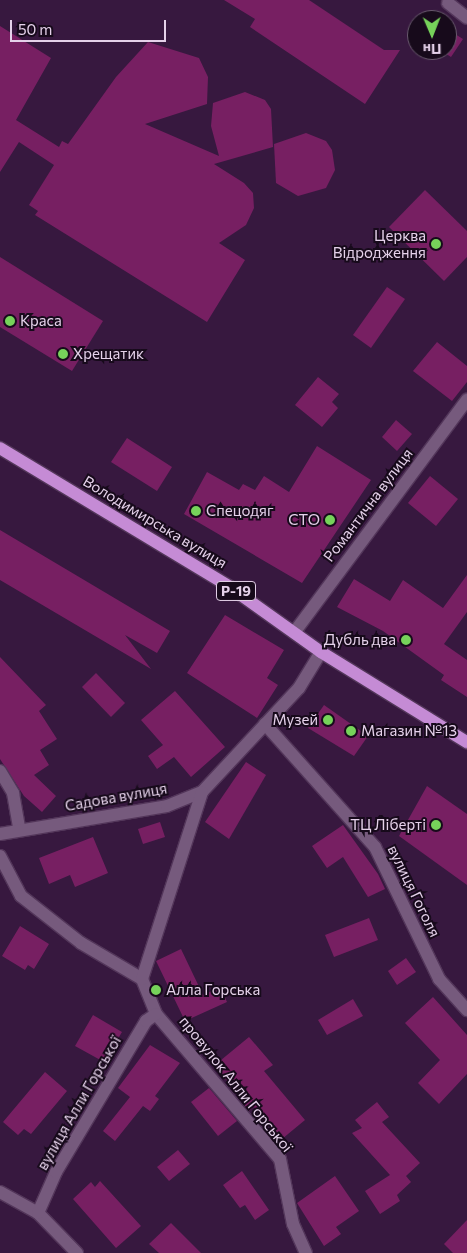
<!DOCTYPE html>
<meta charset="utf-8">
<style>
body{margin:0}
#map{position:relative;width:467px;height:1253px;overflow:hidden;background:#37183f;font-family:Commissioner,sans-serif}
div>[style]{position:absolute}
.building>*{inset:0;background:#771f62}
.roads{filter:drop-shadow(1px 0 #53365a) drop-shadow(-1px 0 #53365a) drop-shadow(0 1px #53365a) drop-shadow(0 -1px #53365a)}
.minor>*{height:12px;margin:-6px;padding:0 6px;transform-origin:6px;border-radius:6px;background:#765a7d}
.primary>*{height:12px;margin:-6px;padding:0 6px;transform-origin:6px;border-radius:6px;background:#c58bd5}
.dots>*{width:14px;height:14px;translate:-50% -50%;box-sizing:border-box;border:2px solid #170a1b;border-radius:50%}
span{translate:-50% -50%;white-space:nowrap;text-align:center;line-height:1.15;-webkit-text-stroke:4px #170a1b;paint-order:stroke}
.shield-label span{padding:1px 4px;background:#170a1b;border:1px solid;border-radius:4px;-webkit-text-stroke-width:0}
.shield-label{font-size:14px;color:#e5d1ea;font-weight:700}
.poi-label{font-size:15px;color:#e5d1ea}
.right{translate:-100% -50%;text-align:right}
.left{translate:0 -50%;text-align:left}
.street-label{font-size:15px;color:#e5d1ea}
.north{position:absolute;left:407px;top:10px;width:50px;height:50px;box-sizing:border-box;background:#170a1b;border:1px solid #695a6e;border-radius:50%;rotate:179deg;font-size:14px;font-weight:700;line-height:20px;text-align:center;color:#e5d1ea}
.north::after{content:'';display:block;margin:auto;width:18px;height:22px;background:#76d25a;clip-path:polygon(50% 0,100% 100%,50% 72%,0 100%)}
.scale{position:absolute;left:10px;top:20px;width:156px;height:22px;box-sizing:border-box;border:2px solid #e5d1ea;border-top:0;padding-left:6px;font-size:15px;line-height:18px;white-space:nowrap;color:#e5d1ea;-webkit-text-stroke:4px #170a1b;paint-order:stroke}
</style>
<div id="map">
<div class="building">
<div style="clip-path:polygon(224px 0,309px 0,384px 50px,400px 50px,365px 104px,250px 27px,255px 19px)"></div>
<div style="clip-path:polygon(0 26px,51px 58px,16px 120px,59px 147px,62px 141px,68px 144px,116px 77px,148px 42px,199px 58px,208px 77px,207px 104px,145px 124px,219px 156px,211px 126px,213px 103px,245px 92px,265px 100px,271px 109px,273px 147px,214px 164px,244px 183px,253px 193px,254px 208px,246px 225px,219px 243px,245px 260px,207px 322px,35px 215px,38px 211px,29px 205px,54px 165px,19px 142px,0 172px)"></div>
<div style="clip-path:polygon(447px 29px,463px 39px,451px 57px,440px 50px,447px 50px)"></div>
<div style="clip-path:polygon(306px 133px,326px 141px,332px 150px,335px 170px,326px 188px,298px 196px,276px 183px,274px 144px)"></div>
<div style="clip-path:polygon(425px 190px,467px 231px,467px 257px,444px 281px,389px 227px)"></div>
<div style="clip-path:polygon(0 257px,103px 321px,72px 371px,0 327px)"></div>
<div style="clip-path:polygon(387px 287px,405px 299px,371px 348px,353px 335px)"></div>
<div style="clip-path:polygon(437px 342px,467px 366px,467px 382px,452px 401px,413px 371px)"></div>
<div style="clip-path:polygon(318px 377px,339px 394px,332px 402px,338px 408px,322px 427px,295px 405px)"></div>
<div style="clip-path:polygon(396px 420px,412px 434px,397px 451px,382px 437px)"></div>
<div style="clip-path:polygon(127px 438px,172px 467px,157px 491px,111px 462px)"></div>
<div style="clip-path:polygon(317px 446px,371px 480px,302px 583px,184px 514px,207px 472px,239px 490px,243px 484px,255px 490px,264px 476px,289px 492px)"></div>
<div style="clip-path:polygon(430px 476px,458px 499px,436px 526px,408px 503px)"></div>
<div style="clip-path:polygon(0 530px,170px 631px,157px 653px,125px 635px,151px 669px,0 580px)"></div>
<div style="clip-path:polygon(467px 575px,467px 612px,444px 644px,467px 660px,467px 697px,441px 680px,444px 675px,383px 631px,337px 607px,354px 579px,390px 601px,403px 580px,443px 608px)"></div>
<div style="clip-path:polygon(225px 615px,284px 650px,267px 678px,278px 685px,257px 718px,187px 673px)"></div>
<div style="clip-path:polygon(0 657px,46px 705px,39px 711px,57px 739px,40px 750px,49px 765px,34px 775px,56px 796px,42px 812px,24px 796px,0 759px)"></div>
<div style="clip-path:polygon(96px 673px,125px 703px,111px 717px,82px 687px)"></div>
<div style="clip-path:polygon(175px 691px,225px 747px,191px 777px,174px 757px,157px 769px,148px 756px,163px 745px,141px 720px)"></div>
<div style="clip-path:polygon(324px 705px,368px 736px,354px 756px,308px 728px)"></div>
<div style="clip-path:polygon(246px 762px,266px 775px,229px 839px,205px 822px)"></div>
<div style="clip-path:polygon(427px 786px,467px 814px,467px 885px,399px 836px)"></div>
<div style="clip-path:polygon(160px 822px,165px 837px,143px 844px,138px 829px)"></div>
<div style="clip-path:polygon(343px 825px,378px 874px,385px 889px,368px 897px,343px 857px,327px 868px,312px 846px)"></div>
<div style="clip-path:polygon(93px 837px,108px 873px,75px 887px,70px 875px,49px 884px,39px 858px)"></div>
<div style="clip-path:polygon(369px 918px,378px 940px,334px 957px,325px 935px)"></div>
<div style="clip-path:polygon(20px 926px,49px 944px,34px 969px,28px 965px,25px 970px,2px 956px)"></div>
<div style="clip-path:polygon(181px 949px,203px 995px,220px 987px,227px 1002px,185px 1021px,156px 961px)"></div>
<div style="clip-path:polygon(406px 958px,416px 972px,397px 985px,388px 971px)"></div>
<div style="clip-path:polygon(433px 997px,467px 1035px,467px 1074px,439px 1104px,418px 1083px,440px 1060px,405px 1023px)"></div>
<div style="clip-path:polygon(353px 999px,363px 1016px,327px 1035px,318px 1020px)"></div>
<div style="clip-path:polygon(93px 1015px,122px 1032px,104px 1062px,75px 1046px)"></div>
<div style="clip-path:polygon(249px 1037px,273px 1065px,264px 1071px,305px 1120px,282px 1139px,254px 1107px,249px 1111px,215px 1065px)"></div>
<div style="clip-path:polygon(150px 1045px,180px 1063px,155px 1096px,159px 1099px,150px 1111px,143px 1106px,115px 1141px,103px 1131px,130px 1097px,118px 1088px)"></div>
<div style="clip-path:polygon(45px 1072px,67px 1091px,31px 1134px,24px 1129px,18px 1135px,3px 1122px)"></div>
<div style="clip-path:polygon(209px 1088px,237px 1121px,218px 1136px,191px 1102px)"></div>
<div style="clip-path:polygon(377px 1102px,389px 1117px,382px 1122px,420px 1163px,406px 1176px,411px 1182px,397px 1195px,400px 1201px,380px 1214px,365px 1191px,390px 1175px,352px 1133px,362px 1128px,355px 1120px)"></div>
<div style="clip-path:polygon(178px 1150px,190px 1164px,169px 1181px,157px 1167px)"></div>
<div style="clip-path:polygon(242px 1171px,269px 1210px,255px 1220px,245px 1205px,240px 1208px,223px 1185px)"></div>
<div style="clip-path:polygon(335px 1176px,359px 1211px,336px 1227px,341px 1234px,324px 1246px,297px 1203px)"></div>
<div style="clip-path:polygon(100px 1181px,141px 1226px,116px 1248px,73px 1199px,91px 1182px,95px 1187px)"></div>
<div style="clip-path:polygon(467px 1220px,467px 1253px,453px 1253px,444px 1244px)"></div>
<div style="clip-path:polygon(171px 1223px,201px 1253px,159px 1253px,149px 1244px)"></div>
</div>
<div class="roads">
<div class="minor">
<div style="left:448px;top:3px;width:24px;rotate:38deg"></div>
<div style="left:296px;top:630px;width:287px;rotate:-53.4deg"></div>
<div style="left:265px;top:724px;width:165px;rotate:48.2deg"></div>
<div style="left:375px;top:847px;width:147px;rotate:64.1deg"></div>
<div style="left:439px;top:979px;width:42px;rotate:47.9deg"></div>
<div style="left:0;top:771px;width:26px;rotate:59deg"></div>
<div style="left:13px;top:793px;width:36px;rotate:80deg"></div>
<div style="left:0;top:834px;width:169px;rotate:-9.5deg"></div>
<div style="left:167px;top:806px;width:38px;rotate:-22deg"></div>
<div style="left:202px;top:792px;width:142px;rotate:-47deg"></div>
<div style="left:299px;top:688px;width:42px;rotate:-58.6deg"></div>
<div style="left:0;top:856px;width:45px;rotate:62.3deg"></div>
<div style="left:21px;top:896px;width:76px;rotate:38.1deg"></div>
<div style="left:81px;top:943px;width:71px;rotate:30.5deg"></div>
<div style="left:142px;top:979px;width:38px;rotate:68deg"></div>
<div style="left:156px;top:1014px;width:191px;rotate:49.5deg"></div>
<div style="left:280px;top:1159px;width:66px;rotate:78.7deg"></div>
<div style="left:293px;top:1224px;width:32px;rotate:66deg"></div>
<div style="left:142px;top:979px;width:196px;rotate:-72.2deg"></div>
<div style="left:0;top:1192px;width:43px;rotate:28.9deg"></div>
<div style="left:38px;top:1213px;width:56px;rotate:45.7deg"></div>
<div style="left:38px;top:1213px;width:45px;rotate:-66.3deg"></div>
<div style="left:56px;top:1172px;width:176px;rotate:-59.2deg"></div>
<div style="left:146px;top:1021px;width:12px;rotate:-35deg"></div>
</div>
<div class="primary">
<div style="left:0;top:448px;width:269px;rotate:31.1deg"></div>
<div style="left:230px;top:587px;width:112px;rotate:35.5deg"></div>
<div style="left:321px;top:652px;width:172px;rotate:31.7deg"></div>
</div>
</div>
<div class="dots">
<div style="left:436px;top:244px;background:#76d25a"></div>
<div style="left:10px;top:321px;background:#76d25a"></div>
<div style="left:63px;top:354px;background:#76d25a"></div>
<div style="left:196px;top:511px;background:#76d25a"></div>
<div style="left:330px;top:520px;background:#76d25a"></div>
<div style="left:406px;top:640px;background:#76d25a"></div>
<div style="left:328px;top:720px;background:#76d25a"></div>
<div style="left:351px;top:731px;background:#76d25a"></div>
<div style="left:436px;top:825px;background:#76d25a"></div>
<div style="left:156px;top:990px;background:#76d25a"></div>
</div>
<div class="shield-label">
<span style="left:236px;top:591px">Р-19</span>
</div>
<div class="poi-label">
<span class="right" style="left:426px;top:244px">Церква<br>Відродження</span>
<span class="left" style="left:20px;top:321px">Краса</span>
<span class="left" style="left:73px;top:354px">Хрещатик</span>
<span class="left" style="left:206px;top:511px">Спецодяг</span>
<span class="right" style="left:320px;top:520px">СТО</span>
<span class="right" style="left:396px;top:640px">Дубль два</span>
<span class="right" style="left:318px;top:720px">Музей</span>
<span class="left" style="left:361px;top:731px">Магазин №13</span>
<span class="right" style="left:426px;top:825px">ТЦ Ліберті</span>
<span class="left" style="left:166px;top:990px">Алла Горська</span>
</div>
<div class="street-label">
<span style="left:368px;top:505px;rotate:-53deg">Романтична вулиця</span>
<span style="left:155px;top:522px;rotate:31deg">Володимирська вулиця</span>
<span style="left:116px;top:797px;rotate:-10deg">Садова вулиця</span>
<span style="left:414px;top:891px;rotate:64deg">вулиця Гоголя</span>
<span style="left:236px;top:1084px;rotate:51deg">провулок Алли Горської</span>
<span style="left:79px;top:1103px;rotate:-60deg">вулиця Алли Горської</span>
</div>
<div class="north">Пн</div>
<div class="scale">50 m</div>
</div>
